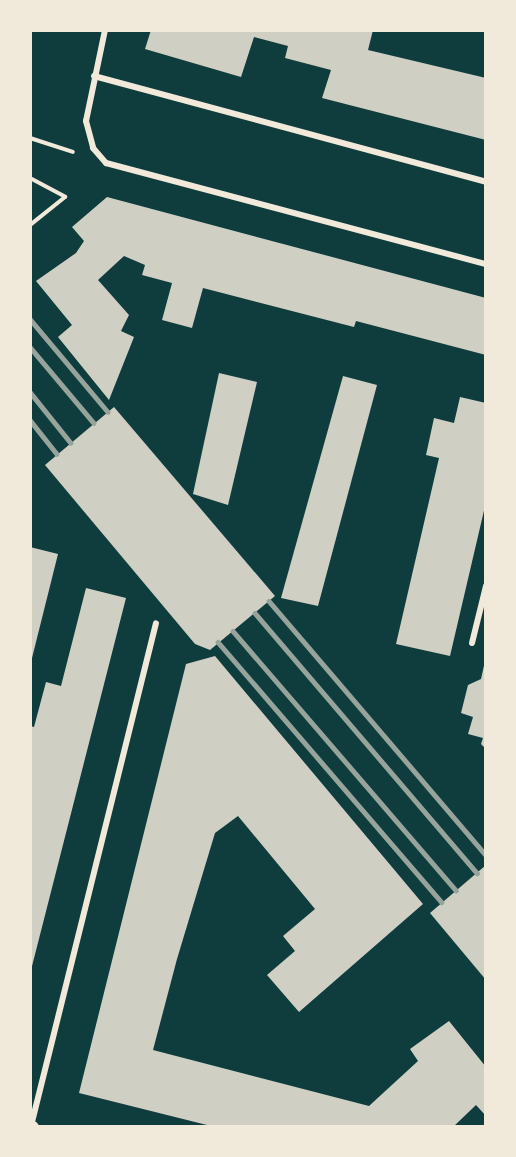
<!DOCTYPE html>
<style>
body{margin:0}
#map{position:relative;width:516px;height:1157px;overflow:hidden;background:#0f3d3e;font-family:"Alegreya Sans",sans-serif}
div>[style]{position:absolute}
.building>*{inset:0;background:#cfcfc3}
.path>*{height:4px;margin:-2px;padding:0 2px;transform-origin:2px;border-radius:2px;background:#f1e9da}
.minor>*{height:6px;margin:-3px;padding:0 3px;transform-origin:3px;border-radius:3px;background:#f1e9da}
.secondary>*{height:12px;margin:-6px;padding:0 6px;transform-origin:6px;border-radius:6px;background:#f1e9da}
.rail>*{height:4.5px;margin:-2.25px;padding:0 2.25px;transform-origin:2.25px;border-radius:2.25px;background:#97a49c}
span{translate:-50% -50%;white-space:nowrap;text-align:center;line-height:1.15;-webkit-text-stroke:4.5px #f1e9da;paint-order:stroke}
.frame{position:absolute;inset:0;border:32px solid #f1e9da;pointer-events:none}
</style>
<div id="map">
<div class="building">
<div style="clip-path:polygon(151px 30px,373px 30px,368px 50px,486px 78px,486px 140px,322px 98px,331px 70px,285px 58px,288px 46px,254px 37px,241px 77px,145px 49px)"></div>
<div style="clip-path:polygon(107px 197px,486px 298px,486px 355px,356px 321px,354px 327px,203px 288px,192px 328px,162px 320px,172px 283px,142px 275px,145px 265px,124px 256px,98px 280px,129px 315px,121px 331px,134px 337px,109px 400px,58px 337px,72px 325px,36px 281px,76px 253px,84px 241px,72px 227px)"></div>
<div style="clip-path:polygon(219px 373px,257px 382px,228px 505px,193px 494px)"></div>
<div style="clip-path:polygon(343px 376px,377px 385px,318px 606px,281px 598px)"></div>
<div style="clip-path:polygon(460px 397px,486px 403px,486px 502px,450px 656px,396px 644px,439px 458px,426px 455px,434px 418px,454px 423px)"></div>
<div style="clip-path:polygon(114px 407px,275px 596px,210px 650px,195px 644px,45px 465px)"></div>
<div style="clip-path:polygon(30px 547px,58px 554px,31px 662px,30px 661px)"></div>
<div style="clip-path:polygon(86px 588px,126px 598px,30px 974px,30px 726px,34px 727px,46px 682px,61px 686px)"></div>
<div style="clip-path:polygon(215px 656px,423px 904px,299px 1012px,267px 975px,295px 951px,283px 936px,315px 909px,238px 816px,215px 833px,177px 959px,153px 1050px,369px 1106px,418px 1061px,410px 1049px,449px 1021px,486px 1067px,486px 1116px,476px 1105px,453px 1127px,215px 1127px,79px 1093px,186px 664px)"></div>
<div style="clip-path:polygon(485px 661px,486px 661px,486px 749px,481px 744px,483px 738px,468px 734px,473px 717px,461px 713px,468px 685px,481px 679px)"></div>
<div style="clip-path:polygon(486px 865px,486px 980px,430px 913px)"></div>
</div>
<div class="path">
<div style="left:30px;top:138px;width:45px;rotate:18deg"></div>
<div style="left:30px;top:178px;width:40px;rotate:28deg"></div>
<div style="left:65px;top:197px;width:45px;rotate:141.3deg"></div>
</div>
<div class="minor">
<div style="left:105px;top:30px;width:93px;rotate:101.8deg"></div>
<div style="left:86px;top:121px;width:28px;rotate:75deg"></div>
<div style="left:93px;top:148px;width:20px;rotate:49deg"></div>
<div style="left:106px;top:163px;width:393px;rotate:14.9deg"></div>
<div style="left:94px;top:76px;width:406px;rotate:15.1deg"></div>
<div style="left:472px;top:643px;width:59px;rotate:-76.2deg"></div>
<div style="left:31px;top:1126px;width:518px;rotate:-76.04deg"></div>
</div>
<div class="secondary">
<div style="left:30px;top:1126px;width:3px;rotate:18deg"></div>
</div>
<div class="rail">
<div style="left:30px;top:319px;width:121px;rotate:50deg"></div>
<div style="left:30px;top:347px;width:99px;rotate:49.9deg"></div>
<div style="left:30px;top:392px;width:65px;rotate:51.2deg"></div>
<div style="left:30px;top:420px;width:43px;rotate:51.5deg"></div>
<div style="left:269px;top:601px;width:334px;rotate:49.5deg"></div>
<div style="left:255px;top:613px;width:342px;rotate:49.5deg"></div>
<div style="left:233px;top:631px;width:342px;rotate:49.3deg"></div>
<div style="left:218px;top:642px;width:343px;rotate:49.3deg"></div>
</div>
<div class="frame"></div>
</div>
